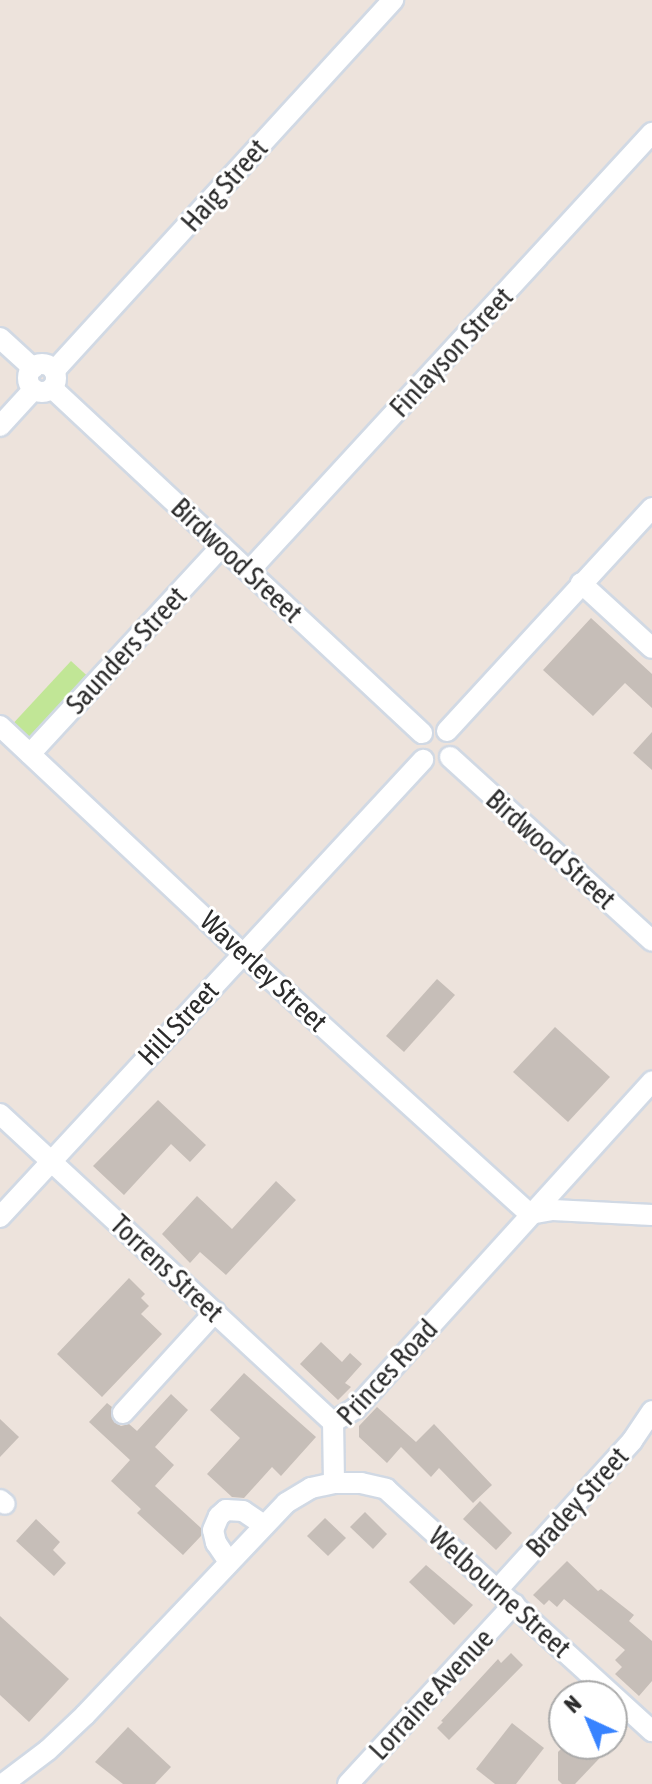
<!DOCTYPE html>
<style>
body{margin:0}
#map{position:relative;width:652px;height:1784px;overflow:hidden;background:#ede3dc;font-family:"Asap Condensed",sans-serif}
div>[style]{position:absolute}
.green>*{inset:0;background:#c1e696}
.building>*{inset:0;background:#c6beb8}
.roads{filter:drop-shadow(2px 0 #d1d9e4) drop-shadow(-2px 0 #d1d9e4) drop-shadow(0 2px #d1d9e4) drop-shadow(0 -2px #d1d9e4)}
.minor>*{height:20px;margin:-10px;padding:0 10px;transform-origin:10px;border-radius:10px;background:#fff}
.minor>.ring{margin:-10px;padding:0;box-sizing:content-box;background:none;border:20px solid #fff;border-radius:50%}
span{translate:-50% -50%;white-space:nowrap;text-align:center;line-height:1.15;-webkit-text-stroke:6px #fff;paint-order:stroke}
.street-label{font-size:28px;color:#2b2b2b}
.north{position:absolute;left:548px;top:1680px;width:80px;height:80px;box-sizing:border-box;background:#fff;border:2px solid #aaa;border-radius:50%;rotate:316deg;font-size:22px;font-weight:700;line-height:32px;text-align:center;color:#2b2b2b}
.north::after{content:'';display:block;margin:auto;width:28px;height:36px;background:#3883ff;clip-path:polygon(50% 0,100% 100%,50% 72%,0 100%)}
</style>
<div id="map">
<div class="green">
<div style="clip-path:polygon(71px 661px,94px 682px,30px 750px,8px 729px)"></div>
</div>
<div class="building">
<div style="clip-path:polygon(591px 618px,652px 674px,652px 708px,625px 683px,593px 716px,543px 670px)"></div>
<div style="clip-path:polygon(652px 732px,652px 770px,633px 753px)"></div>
<div style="clip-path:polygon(437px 979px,455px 995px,404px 1052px,386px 1036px)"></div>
<div style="clip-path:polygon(555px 1027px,610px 1077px,568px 1122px,513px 1072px)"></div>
<div style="clip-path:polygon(158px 1100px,206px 1145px,190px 1162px,171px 1144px,124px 1195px,93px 1166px)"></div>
<div style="clip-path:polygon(276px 1181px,296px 1200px,226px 1275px,200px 1252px,190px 1263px,162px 1234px,197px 1196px,232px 1229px)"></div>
<div style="clip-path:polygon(129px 1278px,145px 1294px,141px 1298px,149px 1306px,141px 1314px,162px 1334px,102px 1397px,57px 1354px)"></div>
<div style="clip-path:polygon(321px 1342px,342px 1362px,350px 1353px,362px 1364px,345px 1383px,351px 1387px,338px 1400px,300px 1364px)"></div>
<div style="clip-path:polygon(244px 1373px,316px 1437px,281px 1476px,272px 1467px,244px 1498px,232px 1497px,207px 1474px,240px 1438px,210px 1410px)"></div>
<div style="clip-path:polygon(171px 1394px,188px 1410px,155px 1447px,174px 1465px,155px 1486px,201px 1528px,201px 1536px,183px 1555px,137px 1513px,141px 1509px,111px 1481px,130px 1460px,89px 1422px,107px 1403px,112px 1407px,114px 1422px,121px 1426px,129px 1424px,137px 1431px)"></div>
<div style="clip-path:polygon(377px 1407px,416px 1442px,434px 1424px,492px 1485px,473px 1503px,439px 1468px,431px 1477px,401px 1447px,387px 1463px,359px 1437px,359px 1426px)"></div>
<div style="clip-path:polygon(0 1419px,19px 1437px,0 1457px)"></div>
<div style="clip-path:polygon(480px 1501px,512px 1533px,496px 1550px,463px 1519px)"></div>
<div style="clip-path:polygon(365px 1512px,387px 1534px,373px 1549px,350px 1527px)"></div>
<div style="clip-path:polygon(325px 1518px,346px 1538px,328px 1556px,307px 1536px)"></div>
<div style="clip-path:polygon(36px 1519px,60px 1542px,53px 1550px,66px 1563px,54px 1576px,16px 1541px)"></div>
<div style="clip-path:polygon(567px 1561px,598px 1591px,601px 1589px,634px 1615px,629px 1621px,652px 1641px,652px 1681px,639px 1696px,615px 1674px,622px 1667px,615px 1660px,625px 1650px,564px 1599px,557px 1607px,549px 1600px,544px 1605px,533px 1595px)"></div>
<div style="clip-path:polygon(426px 1565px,473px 1605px,454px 1625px,409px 1582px)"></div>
<div style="clip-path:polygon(0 1616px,69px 1679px,29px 1722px,0 1695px)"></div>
<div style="clip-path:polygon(511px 1653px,523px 1665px,449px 1740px,437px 1728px,443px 1722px,441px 1721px,498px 1659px,501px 1663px)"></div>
<div style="clip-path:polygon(512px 1723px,544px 1748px,516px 1784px,495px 1784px,476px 1769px)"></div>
<div style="clip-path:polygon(128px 1727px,171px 1767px,155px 1784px,123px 1784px,95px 1762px)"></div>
<div style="clip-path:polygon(566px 1744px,613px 1744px,575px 1784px,562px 1784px,558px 1780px,558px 1752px)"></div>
</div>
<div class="roads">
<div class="minor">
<div style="left:0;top:338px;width:45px;rotate:42.3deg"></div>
<div class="ring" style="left:28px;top:364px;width:8px;height:8px"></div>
<div style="left:54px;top:371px;width:503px;rotate:-47.58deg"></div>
<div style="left:52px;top:388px;width:506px;rotate:43deg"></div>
<div style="left:0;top:426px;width:50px;rotate:-47.4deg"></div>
<div style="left:250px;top:570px;width:594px;rotate:-47.39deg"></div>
<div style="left:581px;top:583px;width:96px;rotate:42.5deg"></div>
<div style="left:0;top:726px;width:332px;rotate:43.2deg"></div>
<div style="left:242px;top:953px;width:389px;rotate:42.2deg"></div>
<div style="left:530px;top:1214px;width:23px;rotate:-10deg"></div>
<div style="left:553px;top:1210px;width:99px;rotate:2.9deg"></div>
<div style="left:447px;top:731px;width:303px;rotate:-47.4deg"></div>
<div style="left:30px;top:754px;width:283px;rotate:-47.3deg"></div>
<div style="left:450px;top:757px;width:273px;rotate:42.3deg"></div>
<div style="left:0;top:1114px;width:454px;rotate:42.8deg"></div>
<div style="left:0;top:1217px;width:623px;rotate:-47.21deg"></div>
<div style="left:123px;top:1413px;width:137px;rotate:-47.7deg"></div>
<div style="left:334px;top:1483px;width:61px;rotate:-90.9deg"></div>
<div style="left:333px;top:1422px;width:27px;rotate:-31deg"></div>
<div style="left:356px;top:1408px;width:441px;rotate:-47.8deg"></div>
<div style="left:0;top:1500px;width:6px;rotate:39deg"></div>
<div style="left:229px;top:1562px;width:23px;rotate:-124deg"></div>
<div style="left:216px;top:1543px;width:13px;rotate:-103deg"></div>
<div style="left:213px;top:1530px;width:15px;rotate:-67deg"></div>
<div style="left:219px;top:1516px;width:9px;rotate:-41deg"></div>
<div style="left:226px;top:1510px;width:17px;rotate:3deg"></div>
<div style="left:243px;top:1511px;width:25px;rotate:34deg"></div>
<div style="left:498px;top:1589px;width:200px;rotate:-47.8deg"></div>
<div style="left:632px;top:1441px;width:36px;rotate:-56deg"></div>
<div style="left:3px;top:1784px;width:56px;rotate:-37.1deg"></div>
<div style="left:48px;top:1750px;width:51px;rotate:-43.4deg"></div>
<div style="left:85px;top:1715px;width:292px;rotate:-46.5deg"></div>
<div style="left:286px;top:1503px;width:29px;rotate:-31deg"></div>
<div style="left:311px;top:1488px;width:24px;rotate:-12deg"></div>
<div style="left:334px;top:1483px;width:27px"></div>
<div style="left:361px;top:1483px;width:26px;rotate:13deg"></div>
<div style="left:386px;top:1489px;width:360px;rotate:42.3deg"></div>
<div style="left:348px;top:1784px;width:245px;rotate:-47.3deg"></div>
</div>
</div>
<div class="street-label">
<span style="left:224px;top:185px;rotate:-48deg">Haig Street</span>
<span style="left:451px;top:352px;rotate:-47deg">Finlayson Street</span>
<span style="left:237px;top:560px;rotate:43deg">Birdwood Sreeet</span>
<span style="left:126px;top:650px;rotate:-47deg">Saunders Street</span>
<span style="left:551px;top:849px;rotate:42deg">Birdwood Street</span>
<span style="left:264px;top:971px;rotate:43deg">Waverley Street</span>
<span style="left:178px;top:1023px;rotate:-47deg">Hill Street</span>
<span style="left:167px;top:1268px;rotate:43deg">Torrens Street</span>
<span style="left:387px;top:1372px;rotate:-47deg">Princes Road</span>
<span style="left:577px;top:1502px;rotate:-48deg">Bradey Street</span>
<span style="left:500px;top:1592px;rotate:42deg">Welbourne Street</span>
<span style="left:431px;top:1694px;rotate:-47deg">Lorraine Avenue</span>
</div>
<div class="north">N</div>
</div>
